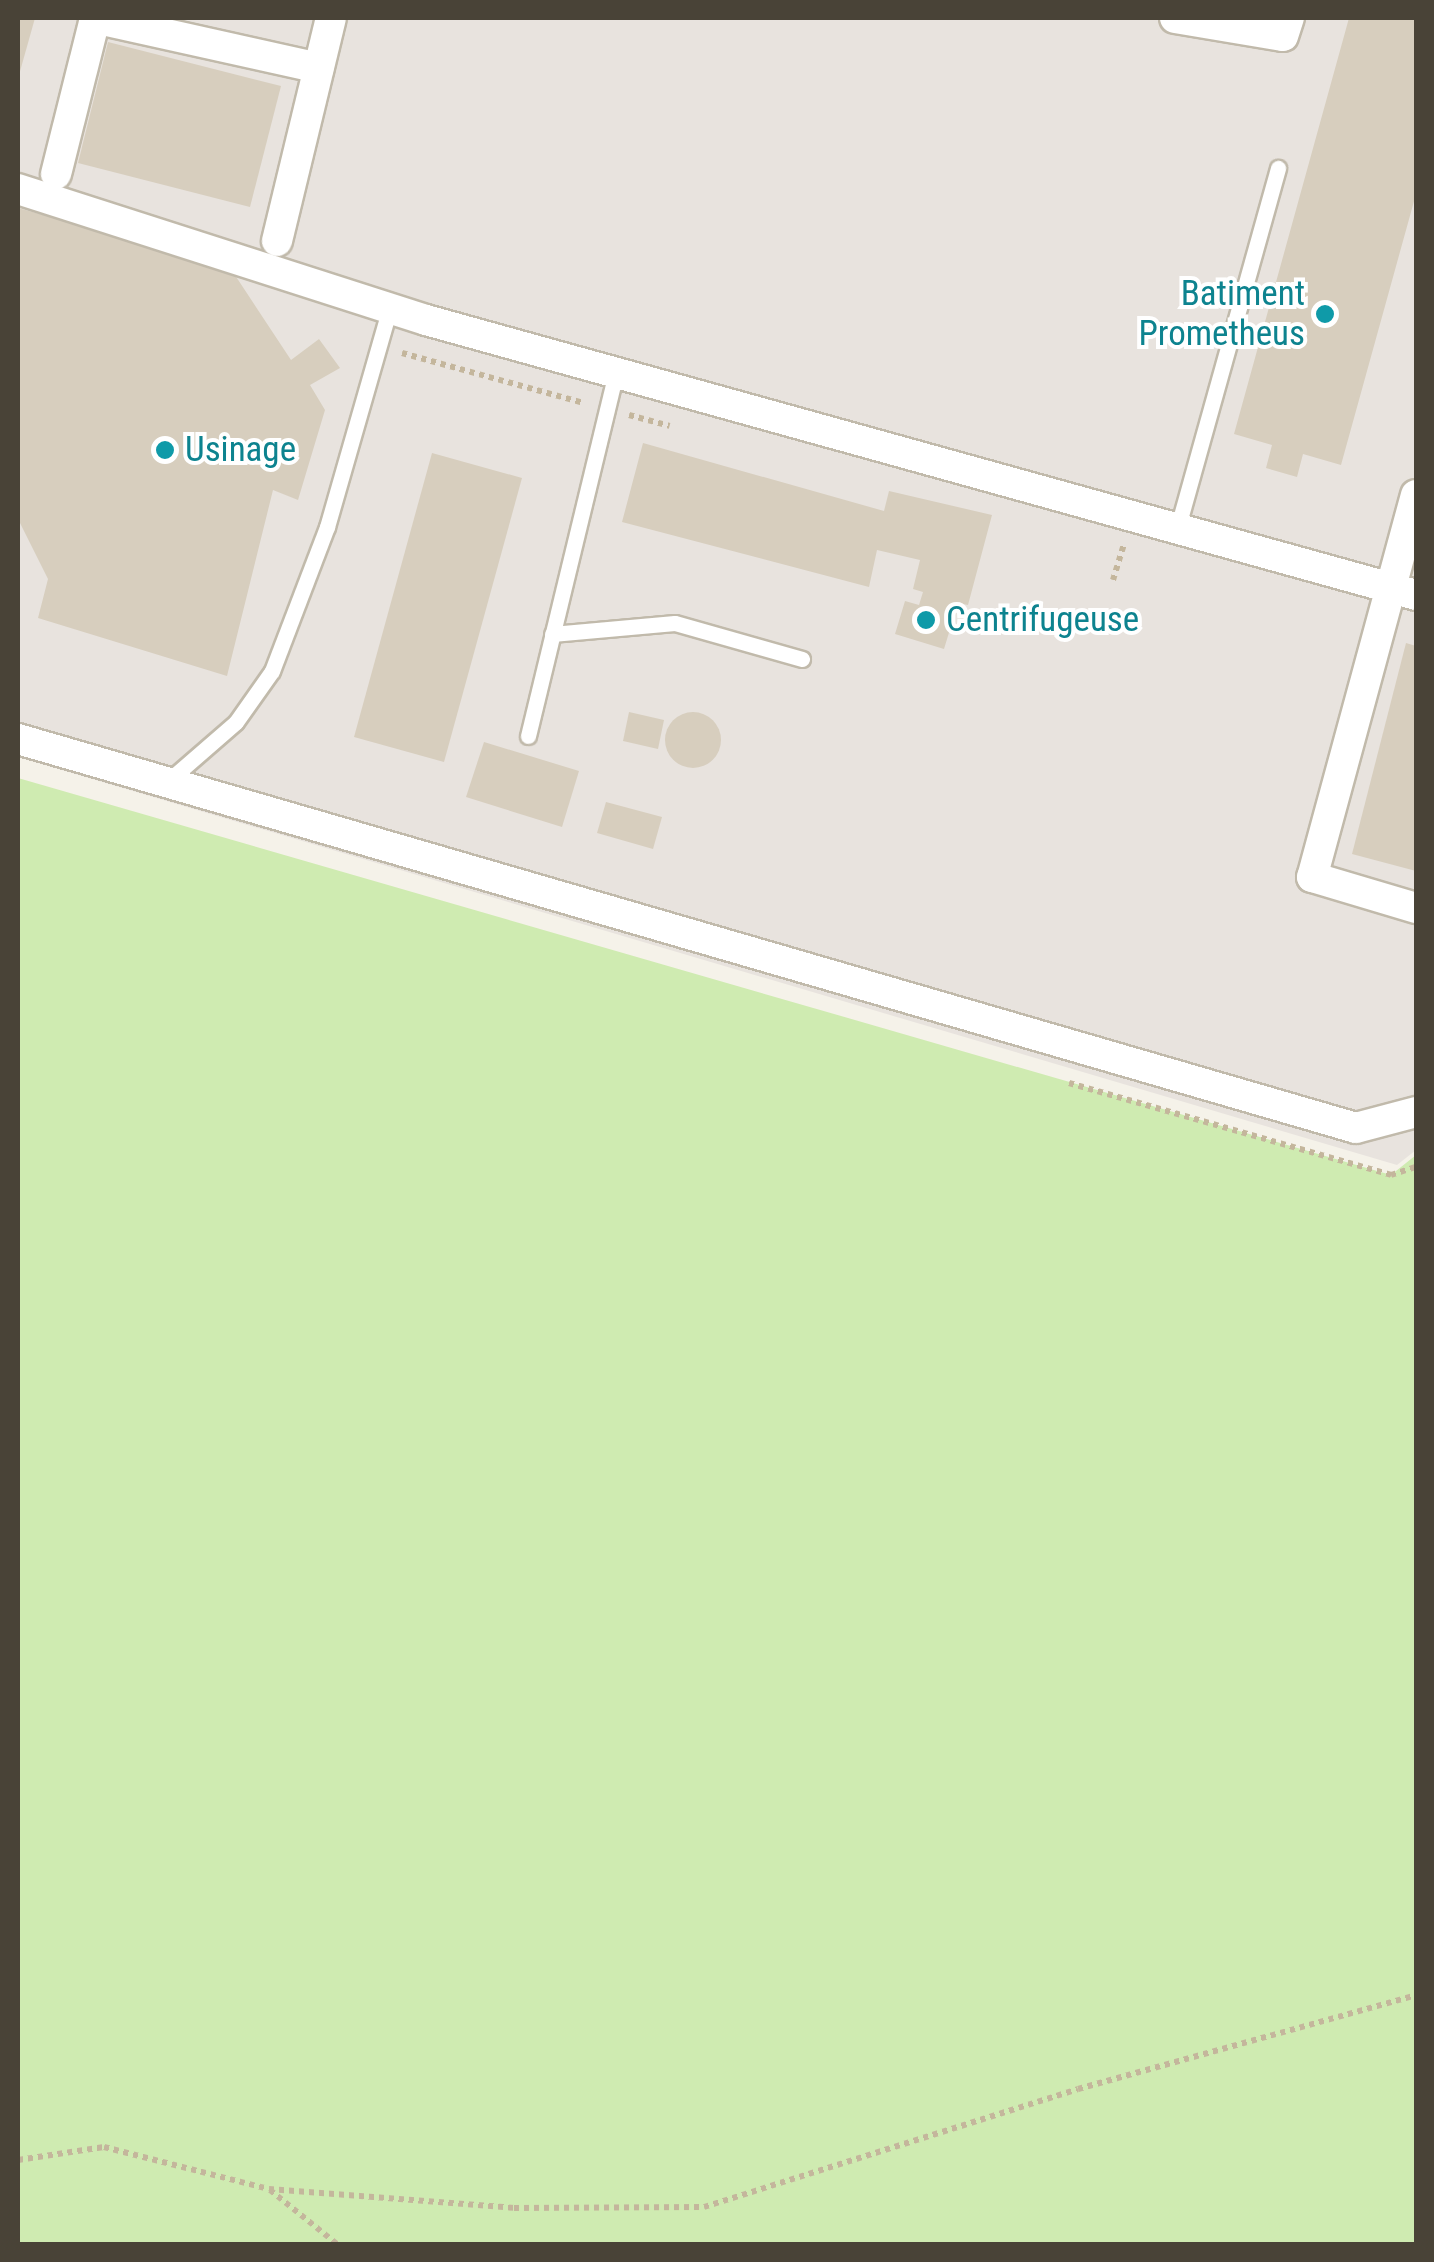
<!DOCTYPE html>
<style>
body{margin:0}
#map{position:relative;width:1434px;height:2262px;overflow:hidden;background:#f5f2e9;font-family:"Roboto Condensed",sans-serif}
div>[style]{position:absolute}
.industrial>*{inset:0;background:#e8e3de}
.green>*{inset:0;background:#cfebb1}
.building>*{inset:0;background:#d7cebe}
.round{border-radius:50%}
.path>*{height:6px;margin-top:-3px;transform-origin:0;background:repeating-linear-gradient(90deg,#c4b69c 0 5px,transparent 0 10px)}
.roads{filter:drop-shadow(2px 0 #c1baab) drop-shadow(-2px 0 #c1baab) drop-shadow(0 2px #c1baab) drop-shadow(0 -2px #c1baab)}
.service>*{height:15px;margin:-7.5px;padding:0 7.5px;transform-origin:7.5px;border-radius:7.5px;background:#fff}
.minor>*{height:30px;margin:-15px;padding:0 15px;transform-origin:15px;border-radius:15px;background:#fff}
.dots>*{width:28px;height:28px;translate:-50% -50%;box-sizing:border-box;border:5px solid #fff;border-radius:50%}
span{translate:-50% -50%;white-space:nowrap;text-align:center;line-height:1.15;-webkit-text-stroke:8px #fff;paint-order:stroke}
.culture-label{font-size:35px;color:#0d838f}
.right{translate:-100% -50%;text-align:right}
.left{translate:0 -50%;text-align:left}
.frame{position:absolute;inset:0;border:20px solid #494337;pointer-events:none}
</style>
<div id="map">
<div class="industrial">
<div style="clip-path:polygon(18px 18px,1416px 18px,1416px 1150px,1397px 1165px,18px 757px)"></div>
</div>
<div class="green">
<div style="clip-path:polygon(18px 778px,1391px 1175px,1416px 1155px,1416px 2244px,18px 2244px)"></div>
</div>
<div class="building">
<div style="clip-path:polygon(18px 18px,35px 18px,19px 75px,18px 75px)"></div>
<div style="clip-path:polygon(1349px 18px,1416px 18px,1416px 194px,1341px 465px,1303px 454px,1297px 477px,1266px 468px,1272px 445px,1234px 434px)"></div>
<div style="clip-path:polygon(108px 42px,281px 86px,250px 207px,78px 163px)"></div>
<div style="clip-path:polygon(18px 208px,229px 266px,291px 360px,319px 339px,340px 368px,310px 385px,325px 410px,298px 500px,273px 490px,227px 676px,38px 618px,48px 579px,18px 519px)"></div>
<div style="clip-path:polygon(643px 443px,884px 511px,889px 491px,992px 515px,968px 605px,958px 603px,944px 649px,895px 634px,905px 601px,919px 605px,923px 592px,913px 589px,920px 560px,877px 550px,869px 587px,622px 522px)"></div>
<div style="clip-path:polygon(432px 453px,522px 478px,444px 762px,354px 737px)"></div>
<div style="clip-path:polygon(1406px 643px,1416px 646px,1416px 871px,1352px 854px)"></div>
<div class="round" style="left:665px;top:712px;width:56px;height:56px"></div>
<div style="clip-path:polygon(629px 712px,664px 720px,658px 749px,623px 741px)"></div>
<div style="clip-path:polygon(484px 742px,579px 771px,562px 827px,466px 797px)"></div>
<div style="clip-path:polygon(606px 802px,662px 817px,653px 849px,597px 833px)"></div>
</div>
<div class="path">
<div style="left:402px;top:353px;width:188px;rotate:15.4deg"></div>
<div style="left:629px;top:415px;width:42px;rotate:15deg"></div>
<div style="left:1113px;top:580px;width:38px;rotate:-73deg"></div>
<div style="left:1069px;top:1083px;width:335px;rotate:15.9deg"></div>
<div style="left:1391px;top:1175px;width:26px;rotate:-18deg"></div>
<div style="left:18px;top:2160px;width:87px;rotate:-8.6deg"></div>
<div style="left:104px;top:2147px;width:170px;rotate:14.3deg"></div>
<div style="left:269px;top:2189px;width:246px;rotate:4.4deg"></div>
<div style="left:514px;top:2208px;width:190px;rotate:-0.3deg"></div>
<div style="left:704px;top:2207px;width:392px;rotate:-17.5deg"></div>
<div style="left:1078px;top:2089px;width:351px;rotate:-15.5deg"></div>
<div style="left:270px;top:2190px;width:86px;rotate:38.9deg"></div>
</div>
<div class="roads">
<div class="service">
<div style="left:1177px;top:530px;width:376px;rotate:-74.4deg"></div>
<div style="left:552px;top:634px;width:123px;rotate:-5.1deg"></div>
<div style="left:675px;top:623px;width:132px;rotate:15.8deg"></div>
<div style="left:528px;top:736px;width:375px;rotate:-76.4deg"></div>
<div style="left:167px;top:782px;width:91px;rotate:-41deg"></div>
<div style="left:236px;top:722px;width:62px;rotate:-54.8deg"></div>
<div style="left:272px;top:671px;width:154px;rotate:-69.1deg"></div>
<div style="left:327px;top:527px;width:229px;rotate:-74deg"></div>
</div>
<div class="minor">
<div style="left:94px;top:18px;width:230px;rotate:12.5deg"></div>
<div style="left:1175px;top:18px;width:109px;rotate:9.5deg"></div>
<div style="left:1283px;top:36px;width:19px;rotate:-72deg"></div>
<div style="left:56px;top:174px;width:160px;rotate:-75.9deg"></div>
<div style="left:18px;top:189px;width:429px;rotate:17.8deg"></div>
<div style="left:426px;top:320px;width:1027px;rotate:15.52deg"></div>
<div style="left:277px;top:241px;width:229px;rotate:-76.4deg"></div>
<div style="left:1416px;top:495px;width:396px;rotate:105.2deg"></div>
<div style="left:1312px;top:877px;width:109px;rotate:16.6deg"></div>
<div style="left:18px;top:739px;width:1393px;rotate:16.21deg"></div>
<div style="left:1356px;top:1128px;width:62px;rotate:-14.9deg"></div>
</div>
</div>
<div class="dots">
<div style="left:1325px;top:314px;background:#0f9aa8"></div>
<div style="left:165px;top:450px;background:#0f9aa8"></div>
<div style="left:926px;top:620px;background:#0f9aa8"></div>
</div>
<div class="culture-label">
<span class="right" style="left:1305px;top:314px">Batiment<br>Prometheus</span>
<span class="left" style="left:185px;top:450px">Usinage</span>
<span class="left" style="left:946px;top:620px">Centrifugeuse</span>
</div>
<div class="frame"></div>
</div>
